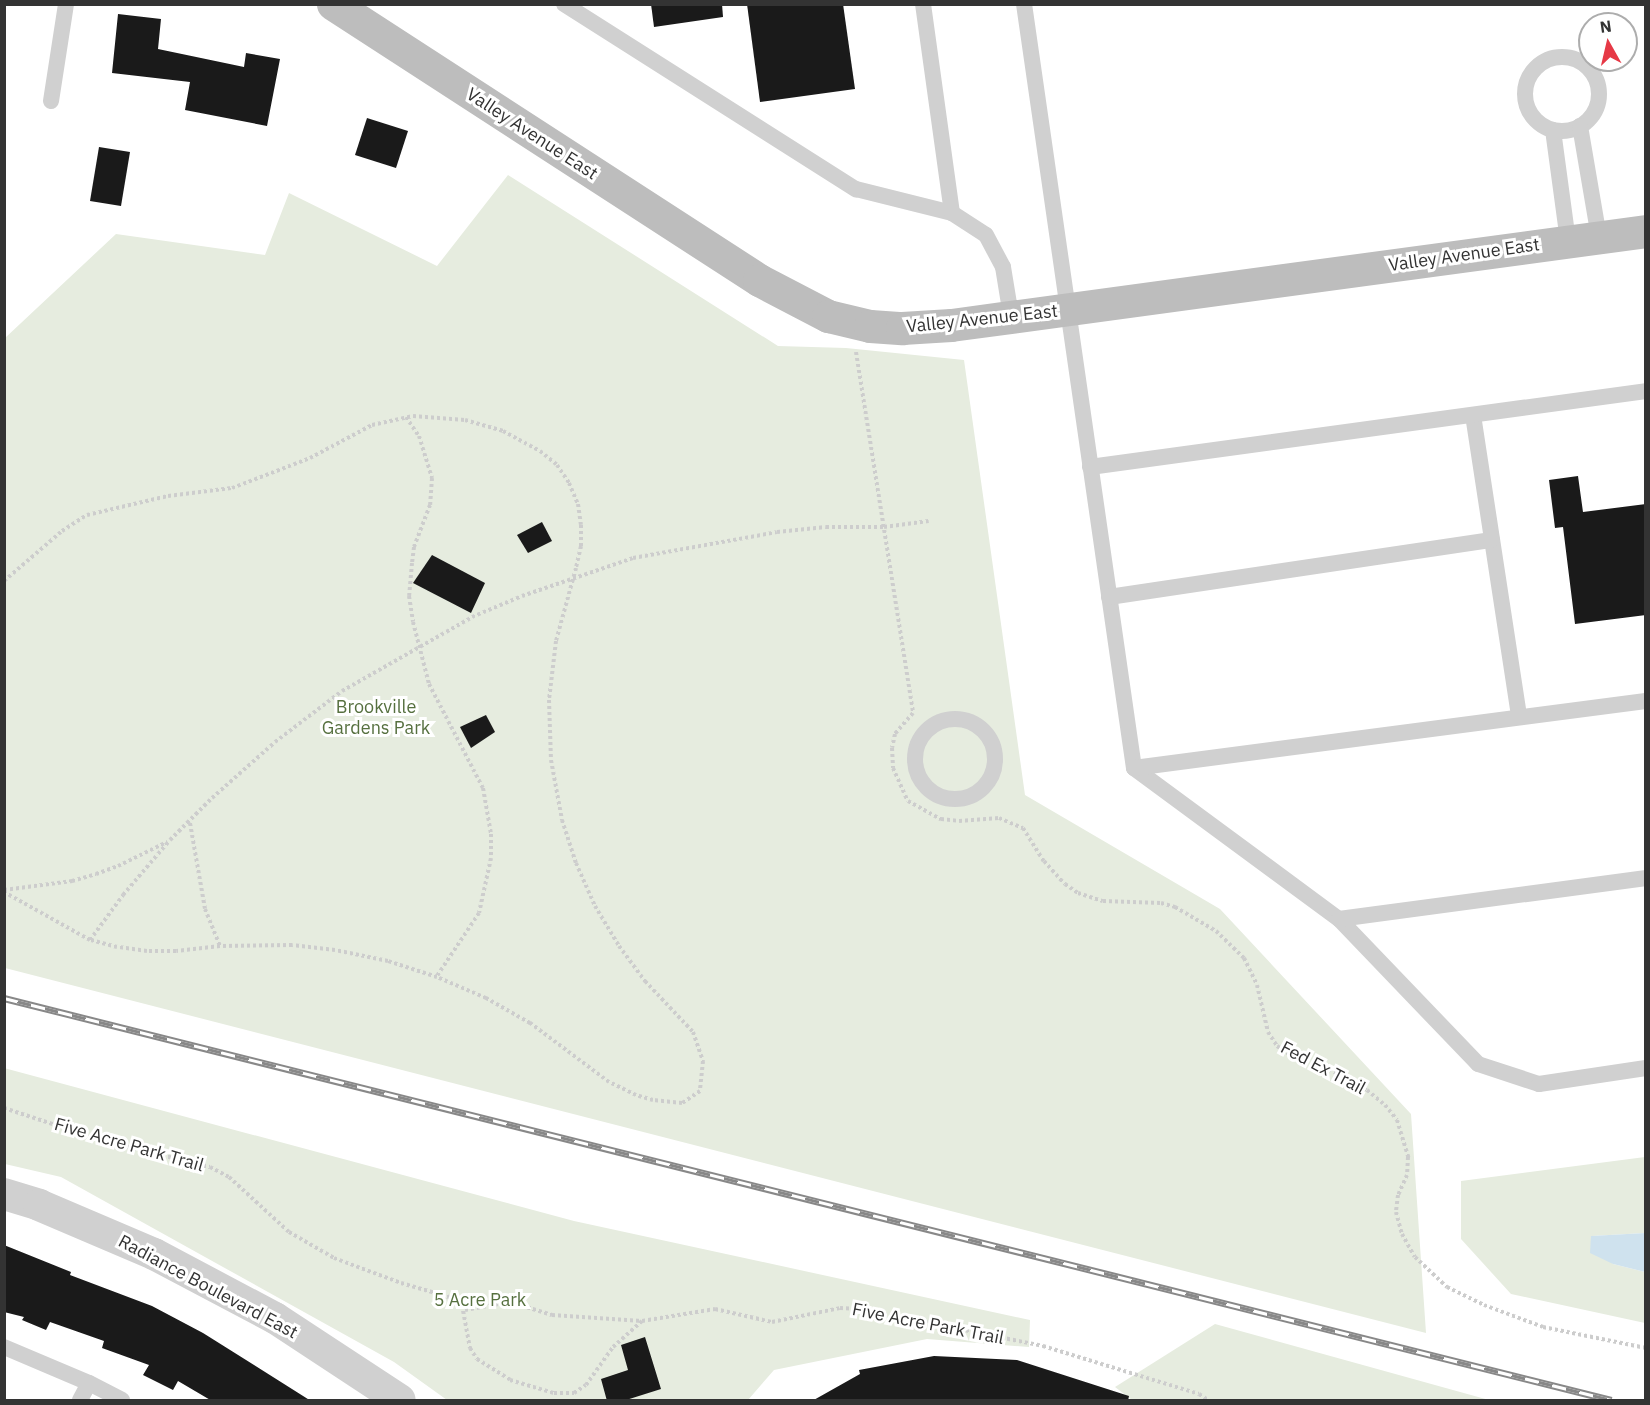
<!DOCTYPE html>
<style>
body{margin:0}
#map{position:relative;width:1650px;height:1405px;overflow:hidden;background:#fff;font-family:"IBM Plex Sans",sans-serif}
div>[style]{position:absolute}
.green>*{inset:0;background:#e6ecdf}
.water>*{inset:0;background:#cfe2ee}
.building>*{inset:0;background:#1a1a1a}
.path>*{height:4px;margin-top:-2px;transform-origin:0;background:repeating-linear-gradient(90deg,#cdcdcd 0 3px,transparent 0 6px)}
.service>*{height:16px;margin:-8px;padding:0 8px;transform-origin:8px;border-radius:8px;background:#d0d0d0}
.service>.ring{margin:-8px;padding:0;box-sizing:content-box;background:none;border:16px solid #d0d0d0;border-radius:50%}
.minor>*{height:32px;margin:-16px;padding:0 16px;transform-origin:16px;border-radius:16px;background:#d0d0d0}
.secondary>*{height:33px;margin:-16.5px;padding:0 16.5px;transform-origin:16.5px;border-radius:16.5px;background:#bdbdbd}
.rail>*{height:7px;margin-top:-3.5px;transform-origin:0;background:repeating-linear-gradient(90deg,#fff 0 14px,#888 0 28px);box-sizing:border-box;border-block:2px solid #888}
span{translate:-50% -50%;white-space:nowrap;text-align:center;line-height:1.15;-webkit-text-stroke:6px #fff;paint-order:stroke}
.street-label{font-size:18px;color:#333}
.park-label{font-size:18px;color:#56703f}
.frame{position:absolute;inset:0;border:6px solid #333;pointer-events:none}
.north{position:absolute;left:1578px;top:12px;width:60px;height:60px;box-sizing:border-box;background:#fff;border:2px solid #adadad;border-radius:50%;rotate:352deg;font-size:16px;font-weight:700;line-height:24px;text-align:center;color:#333}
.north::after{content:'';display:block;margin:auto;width:21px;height:27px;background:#e63946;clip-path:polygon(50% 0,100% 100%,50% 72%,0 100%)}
</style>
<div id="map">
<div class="green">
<div style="clip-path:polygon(508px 175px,778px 346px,846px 348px,964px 360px,1025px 795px,1220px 909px,1411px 1114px,1426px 1333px,5px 968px,5px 338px,116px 234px,265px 255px,289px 193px,437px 266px)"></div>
<div style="clip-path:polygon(4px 1068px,574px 1221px,1030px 1320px,1029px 1347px,927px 1339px,774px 1370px,748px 1400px,447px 1400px,394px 1362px,61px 1177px,5px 1164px)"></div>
<div style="clip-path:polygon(1645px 1157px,1645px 1233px,1592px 1236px,1613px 1264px,1645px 1272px,1645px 1323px,1511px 1294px,1461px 1239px,1461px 1181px)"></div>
<div style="clip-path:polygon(1215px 1324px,1489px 1400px,1132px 1400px,1115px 1387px)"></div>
</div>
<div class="water">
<div style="clip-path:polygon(1645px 1233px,1645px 1272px,1613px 1264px,1590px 1253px,1591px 1236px)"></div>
</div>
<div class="building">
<div style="clip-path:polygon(651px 4px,722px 4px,723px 17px,654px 27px)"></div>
<div style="clip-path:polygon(747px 4px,843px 4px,855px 89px,760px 102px)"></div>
<div style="clip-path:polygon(118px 14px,161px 19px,158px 49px,244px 67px,246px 53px,280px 59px,267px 126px,185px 110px,190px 82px,112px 73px)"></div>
<div style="clip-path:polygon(367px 118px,408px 131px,396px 168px,355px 155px)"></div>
<div style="clip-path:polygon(99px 147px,130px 152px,121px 206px,90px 201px)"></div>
<div style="clip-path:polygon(1578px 476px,1583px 512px,1646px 504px,1646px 615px,1575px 624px,1563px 527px,1555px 528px,1549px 480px)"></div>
<div style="clip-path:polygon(542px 522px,552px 541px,528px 553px,517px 535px)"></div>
<div style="clip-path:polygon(432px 555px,485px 583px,471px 613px,413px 583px)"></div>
<div style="clip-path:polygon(486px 715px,495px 732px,471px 748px,460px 727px)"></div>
<div style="clip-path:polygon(4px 1245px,71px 1272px,70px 1275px,152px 1306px,203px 1333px,311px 1401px,212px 1401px,178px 1381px,173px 1390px,143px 1375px,149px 1365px,102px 1348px,104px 1341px,50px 1322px,46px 1330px,22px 1320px,24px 1317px,4px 1312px)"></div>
<div style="clip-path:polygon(645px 1337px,661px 1389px,623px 1401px,607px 1401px,601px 1379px,628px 1370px,621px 1345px)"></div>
<div style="clip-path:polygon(934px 1356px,1017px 1360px,1129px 1396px,1128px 1401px,812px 1401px,860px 1374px,859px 1370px)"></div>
</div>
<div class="path">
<div style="left:856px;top:352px;width:365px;rotate:81deg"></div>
<div style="left:913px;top:713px;width:28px;rotate:131deg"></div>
<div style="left:895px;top:734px;width:14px;rotate:102deg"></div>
<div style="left:892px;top:748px;width:20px;rotate:87deg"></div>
<div style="left:893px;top:768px;width:36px;rotate:66deg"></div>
<div style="left:908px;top:801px;width:38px;rotate:29deg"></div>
<div style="left:941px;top:819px;width:18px;rotate:6deg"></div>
<div style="left:959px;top:821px;width:40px;rotate:-4.3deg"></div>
<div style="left:999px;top:818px;width:26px;rotate:23deg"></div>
<div style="left:1023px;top:828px;width:39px;rotate:58deg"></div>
<div style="left:1044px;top:861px;width:31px;rotate:48deg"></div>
<div style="left:1065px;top:884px;width:16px;rotate:35deg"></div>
<div style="left:1078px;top:893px;width:26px;rotate:18deg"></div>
<div style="left:1103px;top:901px;width:58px;rotate:2deg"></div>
<div style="left:1161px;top:903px;width:15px;rotate:16deg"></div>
<div style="left:1175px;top:907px;width:48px;rotate:30.3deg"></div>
<div style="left:1216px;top:931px;width:39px;rotate:44deg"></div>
<div style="left:1244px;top:958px;width:30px;rotate:64deg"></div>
<div style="left:1257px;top:985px;width:48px;rotate:76.8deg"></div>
<div style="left:1268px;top:1032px;width:17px;rotate:57deg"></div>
<div style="left:1277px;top:1046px;width:14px;rotate:34deg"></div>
<div style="left:1289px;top:1054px;width:43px;rotate:20.6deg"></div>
<div style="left:1329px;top:1069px;width:43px;rotate:28.9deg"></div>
<div style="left:1367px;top:1090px;width:23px;rotate:40deg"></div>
<div style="left:1385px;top:1105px;width:19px;rotate:51deg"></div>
<div style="left:1397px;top:1120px;width:39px;rotate:73deg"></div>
<div style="left:1408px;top:1157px;width:18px;rotate:93deg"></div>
<div style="left:1407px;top:1175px;width:22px;rotate:114deg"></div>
<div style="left:1398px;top:1195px;width:17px;rotate:97deg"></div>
<div style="left:1396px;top:1212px;width:23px;rotate:75deg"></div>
<div style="left:1402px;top:1234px;width:26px;rotate:61deg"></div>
<div style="left:1415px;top:1257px;width:44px;rotate:43.2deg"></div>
<div style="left:1447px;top:1287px;width:41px;rotate:25.9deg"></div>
<div style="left:1484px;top:1305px;width:63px;rotate:20.4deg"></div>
<div style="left:1543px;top:1327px;width:105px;rotate:11.5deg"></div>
<div style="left:406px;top:417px;width:23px;rotate:56deg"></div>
<div style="left:419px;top:436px;width:44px;rotate:72.8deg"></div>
<div style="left:432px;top:478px;width:27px;rotate:94deg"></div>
<div style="left:430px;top:505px;width:45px;rotate:110.9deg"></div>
<div style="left:414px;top:547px;width:16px;rotate:97deg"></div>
<div style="left:412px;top:563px;width:33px;rotate:95deg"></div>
<div style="left:409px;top:596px;width:26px;rotate:81deg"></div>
<div style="left:413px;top:622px;width:64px;rotate:75.5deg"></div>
<div style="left:429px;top:684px;width:117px;rotate:62.6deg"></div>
<div style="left:483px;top:788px;width:47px;rotate:80.1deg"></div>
<div style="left:491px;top:834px;width:24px;rotate:90deg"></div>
<div style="left:491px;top:858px;width:56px;rotate:102.3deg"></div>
<div style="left:479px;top:913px;width:76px;rotate:123.7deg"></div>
<div style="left:4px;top:581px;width:77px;rotate:-40.8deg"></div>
<div style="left:62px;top:531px;width:30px;rotate:-33deg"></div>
<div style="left:87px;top:515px;width:83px;rotate:-13.2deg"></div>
<div style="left:168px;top:496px;width:64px;rotate:-7.1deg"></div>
<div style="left:232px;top:488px;width:84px;rotate:-21deg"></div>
<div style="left:310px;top:458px;width:70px;rotate:-28deg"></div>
<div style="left:372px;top:425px;width:42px;rotate:-12.4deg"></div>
<div style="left:413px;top:416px;width:52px;rotate:4.4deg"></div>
<div style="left:465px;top:420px;width:40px;rotate:16deg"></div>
<div style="left:503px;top:431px;width:42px;rotate:28.4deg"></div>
<div style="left:540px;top:451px;width:22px;rotate:39deg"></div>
<div style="left:557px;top:465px;width:22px;rotate:56deg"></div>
<div style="left:569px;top:483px;width:23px;rotate:67deg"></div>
<div style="left:578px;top:504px;width:21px;rotate:82deg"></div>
<div style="left:581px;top:525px;width:21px;rotate:90deg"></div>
<div style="left:581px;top:546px;width:23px;rotate:103deg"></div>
<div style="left:576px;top:568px;width:76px;rotate:105.3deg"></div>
<div style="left:556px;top:641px;width:59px;rotate:96.8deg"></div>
<div style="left:549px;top:700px;width:60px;rotate:88.1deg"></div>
<div style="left:551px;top:760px;width:61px;rotate:79.6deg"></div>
<div style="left:562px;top:820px;width:45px;rotate:72deg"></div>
<div style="left:576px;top:863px;width:47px;rotate:66.2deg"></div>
<div style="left:595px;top:906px;width:47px;rotate:59deg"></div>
<div style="left:619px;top:946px;width:44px;rotate:53.4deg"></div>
<div style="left:645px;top:981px;width:70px;rotate:46.7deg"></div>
<div style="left:693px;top:1032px;width:31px;rotate:71deg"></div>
<div style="left:703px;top:1061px;width:30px;rotate:96deg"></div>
<div style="left:700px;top:1091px;width:22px;rotate:146deg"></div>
<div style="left:682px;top:1103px;width:29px;rotate:-174deg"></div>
<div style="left:653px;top:1100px;width:18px;rotate:-164deg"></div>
<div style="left:636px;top:1095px;width:30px;rotate:-154deg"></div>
<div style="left:609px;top:1082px;width:99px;rotate:-143.2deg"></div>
<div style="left:530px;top:1023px;width:51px;rotate:-150.4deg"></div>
<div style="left:486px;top:998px;width:53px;rotate:-156.8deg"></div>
<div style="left:437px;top:977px;width:52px;rotate:-161.9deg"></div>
<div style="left:388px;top:961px;width:54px;rotate:-168.3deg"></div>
<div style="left:335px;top:950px;width:43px;rotate:-173.4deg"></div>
<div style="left:292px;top:945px;width:72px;rotate:179.2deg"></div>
<div style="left:220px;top:946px;width:44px;rotate:173.5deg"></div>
<div style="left:176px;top:951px;width:29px;rotate:180deg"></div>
<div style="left:147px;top:951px;width:30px;rotate:-172deg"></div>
<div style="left:117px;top:947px;width:28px;rotate:-165deg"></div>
<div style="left:90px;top:940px;width:98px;rotate:-150.8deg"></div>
<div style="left:190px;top:823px;width:87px;rotate:80.1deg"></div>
<div style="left:205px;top:909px;width:40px;rotate:68deg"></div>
<div style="left:4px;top:890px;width:69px;rotate:-7.5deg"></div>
<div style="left:72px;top:881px;width:25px;rotate:-16deg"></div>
<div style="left:96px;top:874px;width:23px;rotate:-20deg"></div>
<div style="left:118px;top:866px;width:55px;rotate:-26.1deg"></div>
<div style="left:90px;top:940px;width:56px;rotate:-53.7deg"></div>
<div style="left:123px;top:895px;width:72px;rotate:-49.5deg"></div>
<div style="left:170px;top:840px;width:59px;rotate:-45deg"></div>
<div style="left:212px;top:798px;width:84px;rotate:-41.6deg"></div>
<div style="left:275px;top:742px;width:84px;rotate:-37.3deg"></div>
<div style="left:342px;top:691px;width:150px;rotate:-29.6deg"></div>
<div style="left:472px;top:617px;width:54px;rotate:-22.8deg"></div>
<div style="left:522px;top:596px;width:117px;rotate:-18.9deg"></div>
<div style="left:633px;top:558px;width:146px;rotate:-10.2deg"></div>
<div style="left:777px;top:532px;width:49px;rotate:-5.8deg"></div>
<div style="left:826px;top:527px;width:58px"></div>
<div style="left:884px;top:527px;width:45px;rotate:-7.6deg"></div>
<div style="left:4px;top:1108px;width:105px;rotate:18.3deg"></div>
<div style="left:104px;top:1141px;width:109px;rotate:13.8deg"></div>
<div style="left:210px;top:1167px;width:21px;rotate:28deg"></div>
<div style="left:229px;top:1177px;width:81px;rotate:42.5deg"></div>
<div style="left:289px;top:1232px;width:52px;rotate:30deg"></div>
<div style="left:334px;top:1258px;width:72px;rotate:20.5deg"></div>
<div style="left:401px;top:1283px;width:50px;rotate:16.3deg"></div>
<div style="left:449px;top:1297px;width:15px;rotate:32deg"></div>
<div style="left:462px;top:1305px;width:44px;rotate:79.5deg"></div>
<div style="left:470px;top:1348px;width:13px;rotate:58deg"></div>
<div style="left:477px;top:1359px;width:39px;rotate:32deg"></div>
<div style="left:510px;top:1380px;width:46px;rotate:16.5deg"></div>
<div style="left:554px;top:1393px;width:20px"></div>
<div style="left:574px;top:1393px;width:14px;rotate:-34deg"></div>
<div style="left:586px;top:1385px;width:47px;rotate:-54.6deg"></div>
<div style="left:613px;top:1347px;width:39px;rotate:-42deg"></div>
<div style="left:465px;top:1310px;width:46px;rotate:-10.1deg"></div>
<div style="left:510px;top:1302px;width:44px;rotate:17.2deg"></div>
<div style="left:552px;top:1315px;width:90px;rotate:3.8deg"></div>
<div style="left:642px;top:1321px;width:74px;rotate:-9.3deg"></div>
<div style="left:715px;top:1309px;width:58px;rotate:12.8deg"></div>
<div style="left:772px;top:1322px;width:69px;rotate:-11.6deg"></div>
<div style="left:840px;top:1308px;width:20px;rotate:3deg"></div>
<div style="left:860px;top:1309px;width:187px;rotate:11.4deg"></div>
<div style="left:1043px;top:1346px;width:163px;rotate:17.1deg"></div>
<div style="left:1199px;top:1394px;width:11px;rotate:34deg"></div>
</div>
<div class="service">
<div style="left:564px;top:4px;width:346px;rotate:32.4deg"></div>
<div style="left:856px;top:189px;width:99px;rotate:14deg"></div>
<div style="left:952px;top:213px;width:40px;rotate:32.9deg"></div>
<div style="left:986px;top:235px;width:36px;rotate:62deg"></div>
<div style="left:1003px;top:267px;width:50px;rotate:80.7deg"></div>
<div style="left:923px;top:4px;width:211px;rotate:82.1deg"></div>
<div style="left:1024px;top:4px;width:772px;rotate:81.81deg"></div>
<div style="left:1134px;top:768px;width:255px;rotate:36.4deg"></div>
<div style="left:1339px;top:919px;width:201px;rotate:46.2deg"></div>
<div style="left:1478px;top:1064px;width:64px;rotate:18.2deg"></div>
<div style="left:1539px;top:1084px;width:108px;rotate:-8.5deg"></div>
<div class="ring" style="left:1525px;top:57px;width:58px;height:58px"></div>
<div style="left:51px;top:101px;width:98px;rotate:-81.2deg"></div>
<div style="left:1580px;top:126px;width:113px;rotate:80.3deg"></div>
<div style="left:1553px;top:130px;width:112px;rotate:82.3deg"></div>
<div style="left:1473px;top:415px;width:305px;rotate:81.3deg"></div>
<div style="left:1090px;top:467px;width:561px;rotate:-7.78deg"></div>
<div style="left:1109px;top:597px;width:387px;rotate:-8.5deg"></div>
<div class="ring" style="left:915px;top:719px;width:64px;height:64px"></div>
<div style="left:1134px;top:768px;width:516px;rotate:-7.46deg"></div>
<div style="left:1339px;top:919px;width:310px;rotate:-7.6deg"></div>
<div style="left:4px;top:1347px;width:92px;rotate:23deg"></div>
<div style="left:89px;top:1383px;width:37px;rotate:27deg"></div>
<div style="left:80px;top:1400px;width:19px;rotate:-62deg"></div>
</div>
<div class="minor">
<div style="left:4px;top:1194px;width:37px;rotate:17deg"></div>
<div style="left:39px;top:1205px;width:125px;rotate:23.1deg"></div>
<div style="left:154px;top:1254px;width:137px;rotate:27.9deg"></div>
<div style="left:275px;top:1318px;width:149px;rotate:33.3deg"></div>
</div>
<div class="secondary">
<div style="left:333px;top:4px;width:508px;rotate:32.94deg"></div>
<div style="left:759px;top:280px;width:78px;rotate:27.6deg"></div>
<div style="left:828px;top:316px;width:43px;rotate:13.4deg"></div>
<div style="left:870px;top:326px;width:32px;rotate:4deg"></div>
<div style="left:902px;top:328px;width:49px;rotate:-3.5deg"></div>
<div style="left:951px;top:325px;width:701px;rotate:-7.7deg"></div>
</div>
<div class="rail">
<div style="left:4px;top:998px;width:1657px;rotate:14.04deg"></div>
</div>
<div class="street-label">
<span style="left:532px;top:134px;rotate:33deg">Valley Avenue East</span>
<span style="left:1464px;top:255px;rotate:-8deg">Valley Avenue East</span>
<span style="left:982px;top:319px;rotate:-6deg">Valley Avenue East</span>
<span style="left:1323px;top:1068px;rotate:28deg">Fed Ex Trail</span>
<span style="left:129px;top:1145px;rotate:16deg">Five Acre Park Trail</span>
<span style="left:208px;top:1287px;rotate:28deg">Radiance Boulevard East</span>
<span style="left:928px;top:1324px;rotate:11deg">Five Acre Park Trail</span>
</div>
<div class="park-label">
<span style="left:376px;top:718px">Brookville<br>Gardens Park</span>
<span style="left:480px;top:1300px">5 Acre Park</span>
</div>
<div class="frame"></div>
<div class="north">N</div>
</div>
